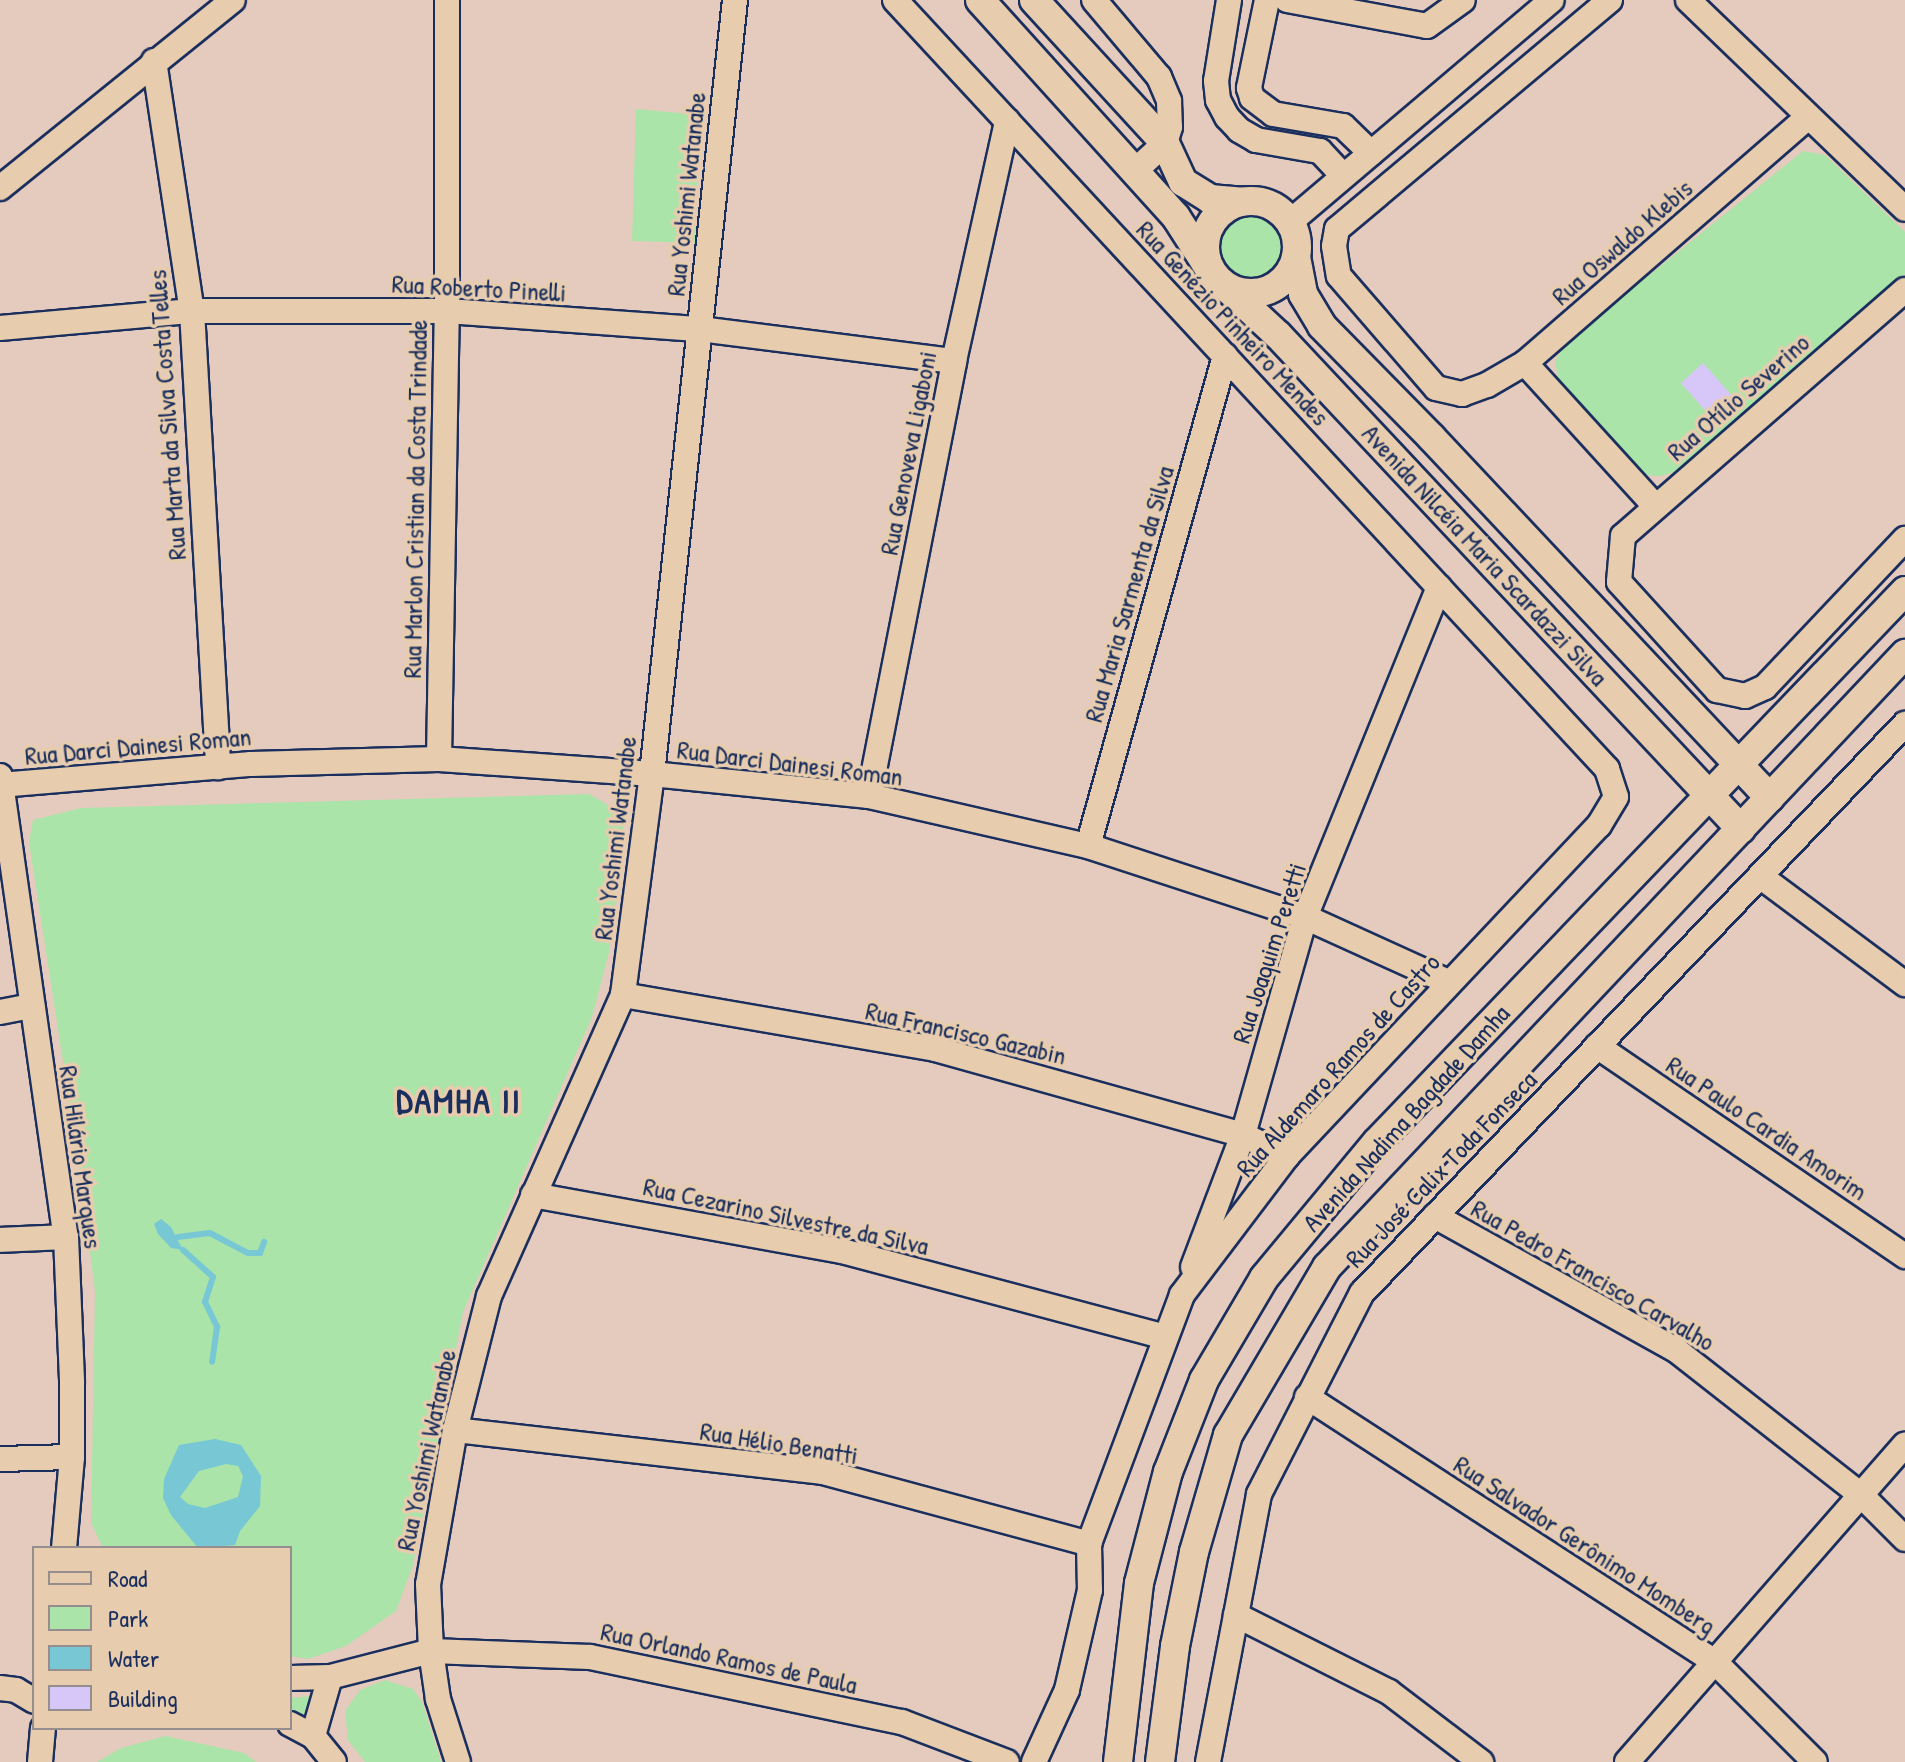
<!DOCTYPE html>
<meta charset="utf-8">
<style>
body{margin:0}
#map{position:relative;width:1905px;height:1762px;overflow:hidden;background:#e4cbbd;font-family:"Patrick Hand",sans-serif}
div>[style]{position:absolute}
.green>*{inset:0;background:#aae4a9}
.round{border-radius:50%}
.water>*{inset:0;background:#78c7d4}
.stream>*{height:6px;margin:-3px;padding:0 3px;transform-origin:3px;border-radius:3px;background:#78c7d4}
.building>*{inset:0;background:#d7c7f9}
.roads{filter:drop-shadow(2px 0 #1b2f5e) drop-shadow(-2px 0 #1b2f5e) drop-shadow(0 2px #1b2f5e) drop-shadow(0 -2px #1b2f5e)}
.minor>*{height:24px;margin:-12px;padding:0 12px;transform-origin:12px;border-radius:12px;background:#e7ccae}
.tertiary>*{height:28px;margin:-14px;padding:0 14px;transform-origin:14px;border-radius:14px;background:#e7ccae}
.tertiary>.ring{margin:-14px;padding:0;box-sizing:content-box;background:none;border:28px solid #e7ccae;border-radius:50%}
span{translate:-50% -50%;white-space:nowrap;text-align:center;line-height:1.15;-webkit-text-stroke:7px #e7ccae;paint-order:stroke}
.street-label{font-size:26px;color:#1b2f5e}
.district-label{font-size:34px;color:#1b2f5e;font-weight:700;letter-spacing:2px}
.legend{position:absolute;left:32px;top:1546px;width:260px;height:184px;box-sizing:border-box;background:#e7ccae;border:2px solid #958d8e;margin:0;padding:10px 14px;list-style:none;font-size:24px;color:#1b2f5e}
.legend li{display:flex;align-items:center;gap:16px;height:40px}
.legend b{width:40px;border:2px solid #958d8e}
</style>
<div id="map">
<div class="green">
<div style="clip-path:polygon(636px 109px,700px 115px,695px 243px,632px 241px)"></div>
<div style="clip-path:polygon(1803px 151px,1825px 155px,1905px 232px,1905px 274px,1675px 472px,1660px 476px,1642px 475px,1560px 386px,1555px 362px,1564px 344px)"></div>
<div class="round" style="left:1219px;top:216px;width:64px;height:64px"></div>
<div style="clip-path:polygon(589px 794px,608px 805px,623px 821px,623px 858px,609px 952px,592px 1017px,463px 1312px,413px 1565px,396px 1611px,346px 1646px,308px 1659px,290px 1656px,290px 1548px,103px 1548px,91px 1523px,95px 1292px,79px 1164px,29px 842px,33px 820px,81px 808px)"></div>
<div style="clip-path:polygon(385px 1680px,413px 1689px,422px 1702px,441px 1762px,365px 1762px,348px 1740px,345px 1711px,360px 1690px)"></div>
<div style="clip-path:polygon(313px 1696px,307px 1719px,290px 1708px,290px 1698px)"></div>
<div style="clip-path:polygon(165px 1736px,244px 1753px,256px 1762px,97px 1762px,121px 1748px)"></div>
</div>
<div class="water">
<div style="clip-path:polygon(161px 1219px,171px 1227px,183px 1250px,171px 1248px,158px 1234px,154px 1224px)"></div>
<div style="clip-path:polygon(evenodd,215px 1439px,241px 1445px,261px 1476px,260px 1506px,240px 1531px,235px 1545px,198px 1548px,171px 1515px,163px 1498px,164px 1479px,179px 1445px,215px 1439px,226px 1464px,238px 1466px,243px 1476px,238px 1497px,205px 1508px,188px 1504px,180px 1497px,199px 1471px,226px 1464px)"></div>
</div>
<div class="stream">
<div style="left:178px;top:1237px;width:32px;rotate:-7deg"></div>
<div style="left:210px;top:1233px;width:43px;rotate:27.8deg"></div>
<div style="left:248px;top:1253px;width:12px"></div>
<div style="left:260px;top:1253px;width:12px;rotate:-70deg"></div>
<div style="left:183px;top:1250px;width:40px;rotate:42deg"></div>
<div style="left:213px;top:1277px;width:26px;rotate:108deg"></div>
<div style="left:205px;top:1302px;width:28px;rotate:64deg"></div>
<div style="left:217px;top:1327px;width:35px;rotate:98deg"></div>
</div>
<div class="building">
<div style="clip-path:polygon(1703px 363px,1733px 397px,1710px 416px,1681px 383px)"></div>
</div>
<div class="roads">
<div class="minor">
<div style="left:735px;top:0;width:778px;rotate:96.12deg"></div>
<div style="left:652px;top:774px;width:223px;rotate:97.5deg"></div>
<div style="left:623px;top:995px;width:329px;rotate:114deg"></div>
<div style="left:489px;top:1296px;width:138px;rotate:104.2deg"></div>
<div style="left:455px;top:1430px;width:156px;rotate:99.9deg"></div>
<div style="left:428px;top:1584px;width:67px;rotate:87.4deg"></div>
<div style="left:431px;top:1651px;width:159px;rotate:2.2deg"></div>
<div style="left:590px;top:1657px;width:319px;rotate:11.8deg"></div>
<div style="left:902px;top:1722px;width:112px;rotate:20.9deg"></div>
<div style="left:895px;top:0;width:1048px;rotate:47.2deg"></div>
<div style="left:1607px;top:769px;width:29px;rotate:72deg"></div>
<div style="left:1616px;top:797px;width:33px;rotate:121deg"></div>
<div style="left:1599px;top:825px;width:455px;rotate:133.3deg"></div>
<div style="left:1287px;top:1156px;width:174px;rotate:127.1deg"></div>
<div style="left:1182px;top:1295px;width:266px;rotate:110.5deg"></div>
<div style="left:1089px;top:1544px;width:46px;rotate:88.8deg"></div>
<div style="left:1090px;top:1590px;width:103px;rotate:103deg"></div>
<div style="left:1067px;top:1690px;width:79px;rotate:114.6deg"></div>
<div style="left:1094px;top:0;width:101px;rotate:49.8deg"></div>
<div style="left:1159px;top:77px;width:26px;rotate:67deg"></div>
<div style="left:1169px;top:101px;width:26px;rotate:88deg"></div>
<div style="left:1170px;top:127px;width:17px;rotate:107deg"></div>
<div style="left:1165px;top:143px;width:41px;rotate:137deg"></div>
<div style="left:1229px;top:0;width:82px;rotate:99.1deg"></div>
<div style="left:1216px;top:81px;width:19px;rotate:84deg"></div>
<div style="left:1218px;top:100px;width:19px;rotate:62deg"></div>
<div style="left:1227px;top:117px;width:18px;rotate:47deg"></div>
<div style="left:1239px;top:130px;width:20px;rotate:30deg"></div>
<div style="left:1256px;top:140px;width:65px;rotate:9.8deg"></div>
<div style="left:1320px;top:151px;width:34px;rotate:47deg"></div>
<div style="left:1267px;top:0;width:90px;rotate:101.6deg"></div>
<div style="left:1249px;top:88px;width:10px;rotate:73deg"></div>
<div style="left:1252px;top:98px;width:26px;rotate:37deg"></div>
<div style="left:1273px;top:114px;width:71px;rotate:9.7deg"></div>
<div style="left:1343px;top:126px;width:39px;rotate:44deg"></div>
<div style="left:1287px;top:0;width:142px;rotate:10.5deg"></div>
<div style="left:1427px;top:26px;width:44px;rotate:-35.8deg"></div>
<div style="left:1610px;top:0;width:356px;rotate:140deg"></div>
<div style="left:1337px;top:229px;width:17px;rotate:100deg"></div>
<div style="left:1334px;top:246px;width:30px;rotate:81deg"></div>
<div style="left:1339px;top:276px;width:148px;rotate:49.1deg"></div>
<div style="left:1436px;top:388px;width:27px;rotate:13deg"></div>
<div style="left:1462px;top:394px;width:27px;rotate:-20deg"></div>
<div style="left:1487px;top:385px;width:44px;rotate:-30.1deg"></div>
<div style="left:1525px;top:363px;width:375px;rotate:-41deg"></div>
<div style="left:1688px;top:0;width:301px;rotate:43.9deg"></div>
<div style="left:154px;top:61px;width:253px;rotate:81.4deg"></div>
<div style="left:192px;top:311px;width:457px;rotate:86.7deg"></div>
<div style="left:0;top:188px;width:299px;rotate:-38.9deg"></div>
<div style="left:1290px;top:222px;width:343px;rotate:-40.3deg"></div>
<div style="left:1905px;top:290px;width:374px;rotate:138.9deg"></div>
<div style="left:1623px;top:536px;width:46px;rotate:95deg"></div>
<div style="left:1619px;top:582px;width:146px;rotate:47.8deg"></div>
<div style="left:1717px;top:690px;width:29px;rotate:12deg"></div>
<div style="left:1745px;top:696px;width:22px;rotate:-24deg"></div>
<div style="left:1765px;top:687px;width:204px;rotate:-46.6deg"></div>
<div style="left:0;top:328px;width:193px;rotate:-5.1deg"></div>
<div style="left:192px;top:311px;width:255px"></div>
<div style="left:447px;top:311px;width:254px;rotate:4.1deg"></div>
<div style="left:700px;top:329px;width:256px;rotate:7.2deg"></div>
<div style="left:1525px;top:363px;width:193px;rotate:47.7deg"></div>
<div style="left:439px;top:759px;width:448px;rotate:-89deg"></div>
<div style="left:447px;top:311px;width:311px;rotate:-90deg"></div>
<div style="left:0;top:776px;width:466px;rotate:81.9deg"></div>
<div style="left:66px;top:1237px;width:146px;rotate:87.6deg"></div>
<div style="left:72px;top:1383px;width:74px;rotate:90deg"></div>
<div style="left:72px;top:1457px;width:91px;rotate:95deg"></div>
<div style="left:0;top:785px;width:252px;rotate:-4.8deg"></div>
<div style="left:251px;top:764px;width:188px;rotate:-1.5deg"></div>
<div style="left:439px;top:759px;width:214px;rotate:4deg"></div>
<div style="left:652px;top:774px;width:218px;rotate:5.8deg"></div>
<div style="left:869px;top:796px;width:225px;rotate:12.9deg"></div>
<div style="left:1088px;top:846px;width:228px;rotate:18.1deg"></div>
<div style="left:1305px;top:917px;width:157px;rotate:24.4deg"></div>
<div style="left:869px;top:796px;width:443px;rotate:-78.9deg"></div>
<div style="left:954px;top:361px;width:246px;rotate:-77.5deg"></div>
<div style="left:1088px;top:846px;width:509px;rotate:-74.38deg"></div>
<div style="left:1760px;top:876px;width:181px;rotate:36.7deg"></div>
<div style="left:623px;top:995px;width:317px;rotate:9.8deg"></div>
<div style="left:935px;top:1049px;width:320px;rotate:15.6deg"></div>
<div style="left:1243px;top:1135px;width:49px;rotate:25.5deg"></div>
<div style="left:0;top:1012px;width:33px;rotate:-11deg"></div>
<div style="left:1597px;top:1046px;width:373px;rotate:34.3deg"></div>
<div style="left:533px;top:1195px;width:314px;rotate:10.3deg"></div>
<div style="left:842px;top:1251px;width:334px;rotate:14.9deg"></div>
<div style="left:1435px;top:1216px;width:276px;rotate:29.1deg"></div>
<div style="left:1676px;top:1350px;width:235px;rotate:38.1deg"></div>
<div style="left:1861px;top:1495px;width:62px;rotate:45deg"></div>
<div style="left:0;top:1240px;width:66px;rotate:-2.6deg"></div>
<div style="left:1193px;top:1267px;width:141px;rotate:-69.3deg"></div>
<div style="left:1243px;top:1135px;width:227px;rotate:-74.1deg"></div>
<div style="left:1305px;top:917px;width:356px;rotate:-67.9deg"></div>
<div style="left:1307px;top:1397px;width:487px;rotate:33deg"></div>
<div style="left:1715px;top:1662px;width:141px;rotate:45deg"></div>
<div style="left:455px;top:1430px;width:370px;rotate:6.5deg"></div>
<div style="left:823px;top:1472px;width:276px;rotate:15.1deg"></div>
<div style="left:0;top:1459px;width:72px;rotate:-1.6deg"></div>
<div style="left:1236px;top:1615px;width:171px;rotate:26.7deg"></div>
<div style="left:1389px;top:1692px;width:116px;rotate:37.3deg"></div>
<div style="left:290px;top:1678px;width:40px;rotate:-1.4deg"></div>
<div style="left:330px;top:1677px;width:104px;rotate:-14.4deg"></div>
<div style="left:431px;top:1651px;width:49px;rotate:81.7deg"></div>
<div style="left:438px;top:1699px;width:66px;rotate:72.4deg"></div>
<div style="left:0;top:1688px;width:16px;rotate:7deg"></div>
<div style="left:16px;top:1690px;width:21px;rotate:31deg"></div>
<div style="left:290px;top:1724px;width:26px;rotate:28deg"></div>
<div style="left:313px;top:1736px;width:33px;rotate:51deg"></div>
<div style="left:313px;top:1736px;width:61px;rotate:-73.9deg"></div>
<div style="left:40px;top:1762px;width:34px;rotate:-85deg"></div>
<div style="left:1208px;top:1762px;width:273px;rotate:-79.2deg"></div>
<div style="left:1259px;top:1494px;width:226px;rotate:-62.9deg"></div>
<div style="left:1362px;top:1293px;width:787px;rotate:-46.34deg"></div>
<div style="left:1627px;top:1762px;width:422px;rotate:-48.8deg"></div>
</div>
<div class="tertiary">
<div style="left:980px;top:0;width:292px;rotate:47.9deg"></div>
<div style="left:1176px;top:217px;width:67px;rotate:57.3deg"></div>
<div style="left:1034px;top:0;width:194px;rotate:47.5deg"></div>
<div style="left:1165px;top:143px;width:43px;rotate:65.2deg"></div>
<div style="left:1183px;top:182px;width:32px;rotate:32deg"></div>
<div style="left:1210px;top:199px;width:32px;rotate:5deg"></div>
<div class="ring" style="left:1205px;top:201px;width:64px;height:64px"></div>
<div style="left:1296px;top:257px;width:38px;rotate:79deg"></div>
<div style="left:1303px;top:294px;width:37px;rotate:59deg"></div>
<div style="left:1322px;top:326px;width:156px;rotate:45.5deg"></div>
<div style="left:1431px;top:437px;width:495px;rotate:46.8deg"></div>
<div style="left:1225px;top:286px;width:72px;rotate:42.8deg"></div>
<div style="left:1278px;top:335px;width:677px;rotate:46.86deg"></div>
<div style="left:1118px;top:1762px;width:180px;rotate:-83.3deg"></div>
<div style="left:1139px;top:1583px;width:115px;rotate:-75.4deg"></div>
<div style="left:1168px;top:1472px;width:99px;rotate:-68.6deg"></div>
<div style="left:1204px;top:1380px;width:118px;rotate:-59.5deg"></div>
<div style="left:1264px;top:1278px;width:177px;rotate:-50.3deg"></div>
<div style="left:1377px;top:1142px;width:763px;rotate:-46.22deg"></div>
<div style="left:1160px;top:1762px;width:117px;rotate:-82.6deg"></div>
<div style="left:1175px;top:1646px;width:96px;rotate:-78.6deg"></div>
<div style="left:1194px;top:1552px;width:122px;rotate:-73.8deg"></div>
<div style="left:1228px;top:1435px;width:195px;rotate:-59.5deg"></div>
<div style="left:1327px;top:1267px;width:843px;rotate:-46.68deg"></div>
</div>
</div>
<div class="street-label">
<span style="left:686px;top:194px;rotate:-84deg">Rua Yoshimi Watanabe</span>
<span style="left:1622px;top:242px;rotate:-41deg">Rua Oswaldo Klebis</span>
<span style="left:479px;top:288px;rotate:3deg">Rua Roberto Pinelli</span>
<span style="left:1233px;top:323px;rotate:47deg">Rua Genézio Pinheiro Mendes</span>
<span style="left:1738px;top:397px;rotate:-41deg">Rua Otílio Severino</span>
<span style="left:167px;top:415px;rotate:-94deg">Rua Marta da Silva Costa Telles</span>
<span style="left:908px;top:453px;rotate:-79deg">Rua Genoveva Ligaboni</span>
<span style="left:415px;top:499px;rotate:-89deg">Rua Marlon Cristian da Costa Trindade</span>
<span style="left:1485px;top:555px;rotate:47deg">Avenida Nilcéia Maria Scardazzi Silva</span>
<span style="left:1129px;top:594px;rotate:-74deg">Rua Maria Sarmenta da Silva</span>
<span style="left:138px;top:746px;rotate:-5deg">Rua Darci Dainesi Roman</span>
<span style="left:790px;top:763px;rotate:7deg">Rua Darci Dainesi Roman</span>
<span style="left:615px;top:838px;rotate:-83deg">Rua Yoshimi Watanabe</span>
<span style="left:1269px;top:953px;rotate:-72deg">Rua Joaquim Peretti</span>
<span style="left:966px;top:1033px;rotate:13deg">Rua Francisco Gazabin</span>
<span style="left:1338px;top:1065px;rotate:-48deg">Rua Aldemaro Ramos de Castro</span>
<span style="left:1406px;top:1118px;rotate:-48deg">Avenida Nadima Bagdade Damha</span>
<span style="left:1767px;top:1128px;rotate:34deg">Rua Paulo Cardia Amorim</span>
<span style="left:81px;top:1157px;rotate:82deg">Rua Hilário Marques</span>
<span style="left:1441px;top:1169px;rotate:-46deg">Rua José Calix Toda Fonseca</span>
<span style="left:786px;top:1216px;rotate:12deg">Rua Cezarino Silvestre da Silva</span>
<span style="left:1593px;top:1275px;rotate:30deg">Rua Pedro Francisco Carvalho</span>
<span style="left:779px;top:1443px;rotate:9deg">Rua Hélio Benatti</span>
<span style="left:426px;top:1450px;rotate:-78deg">Rua Yoshimi Watanabe</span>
<span style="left:1585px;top:1545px;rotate:33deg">Rua Salvador Gerônimo Momberg</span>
<span style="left:729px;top:1658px;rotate:12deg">Rua Orlando Ramos de Paula</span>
</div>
<div class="district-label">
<span style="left:459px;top:1102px">DAMHA II</span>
</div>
<ul class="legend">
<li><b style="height:10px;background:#e7ccae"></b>Road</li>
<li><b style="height:22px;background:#aae4a9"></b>Park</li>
<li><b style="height:22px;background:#78c7d4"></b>Water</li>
<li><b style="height:22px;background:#d7c7f9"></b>Building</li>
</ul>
</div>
